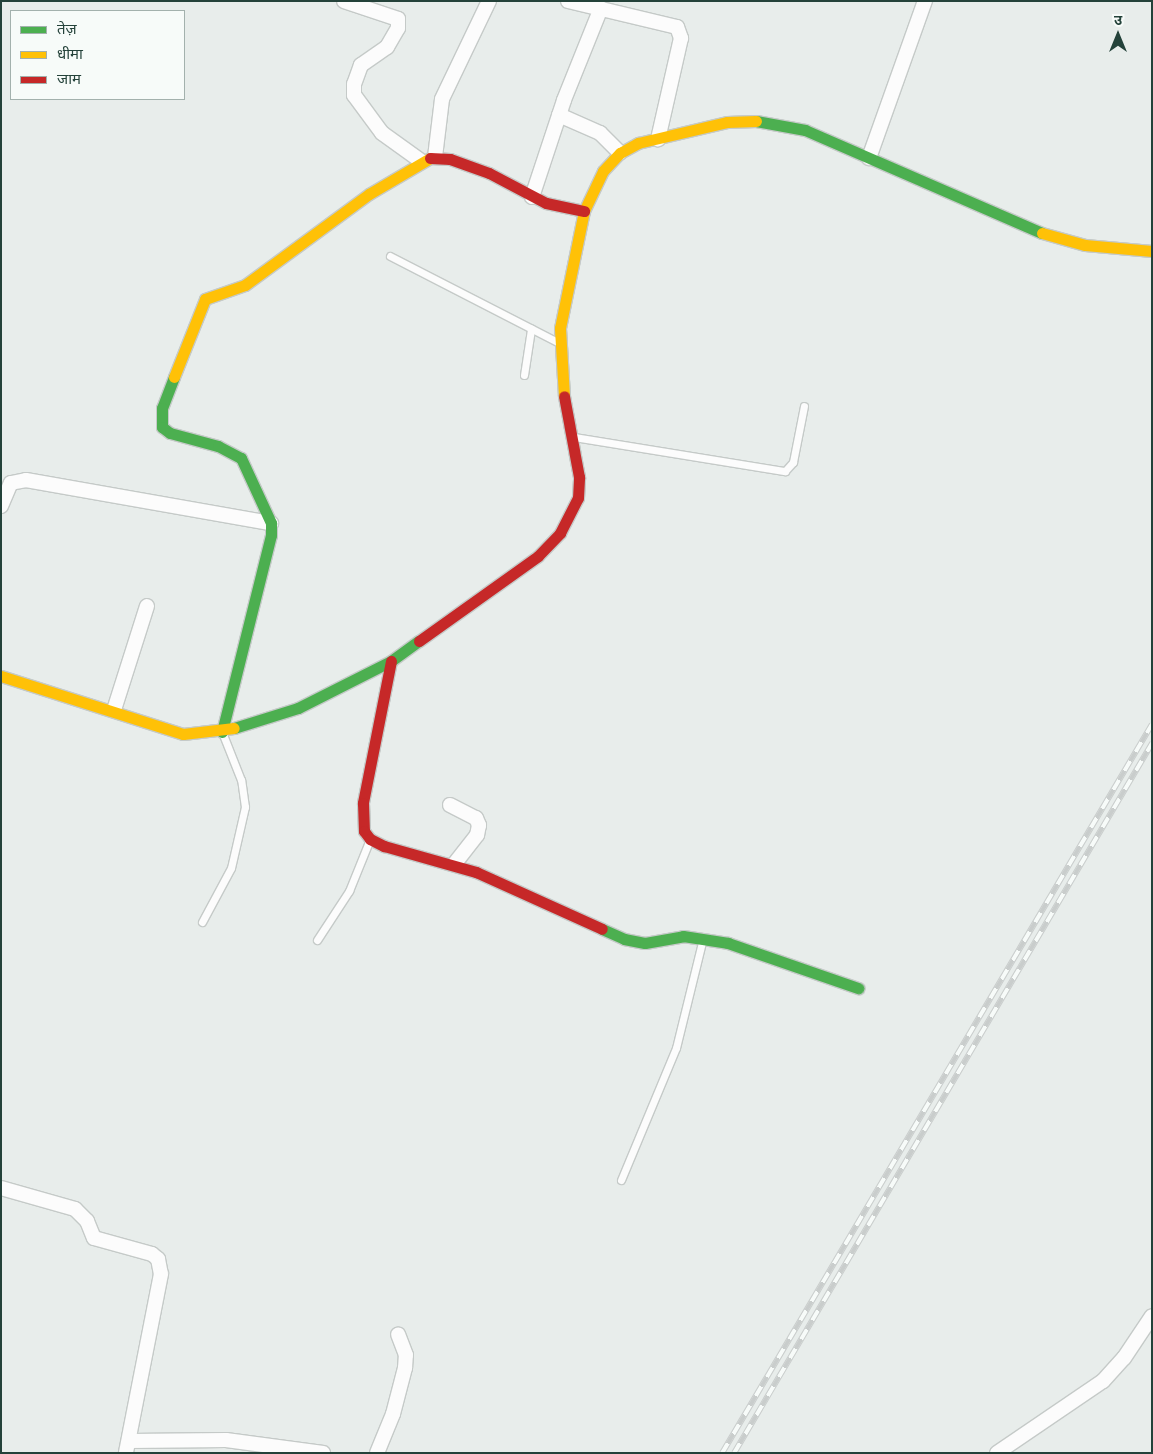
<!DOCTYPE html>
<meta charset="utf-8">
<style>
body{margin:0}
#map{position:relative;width:1153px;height:1454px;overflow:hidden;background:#e8edeb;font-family:Quicksand,"Noto Sans Devanagari",sans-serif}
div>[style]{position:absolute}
.roads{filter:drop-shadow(1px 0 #c5cac8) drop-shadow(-1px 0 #c5cac8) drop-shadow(0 1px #c5cac8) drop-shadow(0 -1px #c5cac8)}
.lane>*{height:7px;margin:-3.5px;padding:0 3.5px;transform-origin:3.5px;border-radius:3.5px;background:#fcfcfc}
.street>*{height:14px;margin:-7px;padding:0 7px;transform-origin:7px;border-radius:7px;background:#fcfcfc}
.fast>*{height:11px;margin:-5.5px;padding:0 5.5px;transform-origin:5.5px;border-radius:5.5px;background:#4caf50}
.slow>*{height:11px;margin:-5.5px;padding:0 5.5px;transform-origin:5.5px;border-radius:5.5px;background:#ffc107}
.jam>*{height:11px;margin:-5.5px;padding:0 5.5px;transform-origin:5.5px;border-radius:5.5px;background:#c62828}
.rail>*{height:5.5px;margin-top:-2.75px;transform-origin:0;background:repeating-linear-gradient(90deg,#f7fbf9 0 11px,#c9cdcc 0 22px);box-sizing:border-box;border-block:1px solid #c9cdcc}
span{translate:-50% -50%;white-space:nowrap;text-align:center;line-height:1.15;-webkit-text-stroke:4px #f7fbf9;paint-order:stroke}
.frame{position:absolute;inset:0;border:2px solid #24423a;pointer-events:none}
.legend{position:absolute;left:10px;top:10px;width:175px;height:90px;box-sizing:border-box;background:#f7fbf9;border:1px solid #a3b1ad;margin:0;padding:6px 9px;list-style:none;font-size:15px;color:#24423a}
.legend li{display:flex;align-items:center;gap:10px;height:25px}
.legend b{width:25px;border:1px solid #a3b1ad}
.north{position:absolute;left:1093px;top:10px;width:50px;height:50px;-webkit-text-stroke:4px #f7fbf9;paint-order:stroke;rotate:0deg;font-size:14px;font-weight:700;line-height:20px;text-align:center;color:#24423a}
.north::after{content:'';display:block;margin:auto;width:18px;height:22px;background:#24423a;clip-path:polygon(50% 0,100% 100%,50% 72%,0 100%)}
</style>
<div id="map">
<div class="roads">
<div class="lane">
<div style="left:390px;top:256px;width:188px;rotate:27.2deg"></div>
<div style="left:524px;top:375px;width:47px;rotate:-81.3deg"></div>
<div style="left:574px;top:437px;width:214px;rotate:9.2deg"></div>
<div style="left:785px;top:471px;width:12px;rotate:-48deg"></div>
<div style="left:793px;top:462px;width:57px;rotate:-78.9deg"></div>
<div style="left:202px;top:922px;width:61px;rotate:-61.8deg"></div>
<div style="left:231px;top:868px;width:63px;rotate:-77.1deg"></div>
<div style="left:245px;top:807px;width:27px;rotate:-98deg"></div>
<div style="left:241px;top:780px;width:52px;rotate:-111.6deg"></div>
<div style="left:317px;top:940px;width:59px;rotate:-56.9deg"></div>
<div style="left:349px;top:891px;width:56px;rotate:-68deg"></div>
<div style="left:621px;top:1180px;width:143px;rotate:-67.4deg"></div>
<div style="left:676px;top:1048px;width:113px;rotate:-76.2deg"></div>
</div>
<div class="street">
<div style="left:344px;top:1px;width:57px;rotate:18.4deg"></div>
<div style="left:398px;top:19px;width:9px;rotate:90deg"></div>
<div style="left:398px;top:28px;width:22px;rotate:120deg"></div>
<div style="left:387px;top:47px;width:32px;rotate:145deg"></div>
<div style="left:361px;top:65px;width:20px;rotate:110deg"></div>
<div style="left:354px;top:84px;width:11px;rotate:90deg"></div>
<div style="left:354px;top:95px;width:47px;rotate:53.6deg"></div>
<div style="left:382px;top:133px;width:48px;rotate:35.7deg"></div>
<div style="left:568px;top:1px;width:112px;rotate:13.4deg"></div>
<div style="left:677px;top:27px;width:12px;rotate:70deg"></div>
<div style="left:681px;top:38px;width:104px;rotate:102.8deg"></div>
<div style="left:559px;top:115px;width:45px;rotate:23.7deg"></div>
<div style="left:600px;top:133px;width:28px;rotate:45deg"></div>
<div style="left:435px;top:157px;width:58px;rotate:-83.1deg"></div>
<div style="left:442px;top:99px;width:109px;rotate:-64.4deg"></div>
<div style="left:869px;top:158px;width:167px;rotate:-70.4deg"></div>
<div style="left:532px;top:197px;width:102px;rotate:-71.7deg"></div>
<div style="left:564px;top:100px;width:99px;rotate:-68.1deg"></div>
<div style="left:1px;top:506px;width:25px;rotate:-67deg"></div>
<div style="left:11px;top:483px;width:15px;rotate:-11deg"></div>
<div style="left:26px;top:480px;width:249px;rotate:10deg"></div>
<div style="left:114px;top:710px;width:109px;rotate:-72.4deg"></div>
<div style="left:450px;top:805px;width:29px;rotate:27deg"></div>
<div style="left:476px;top:818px;width:8px;rotate:67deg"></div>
<div style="left:479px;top:825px;width:10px;rotate:101deg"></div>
<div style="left:477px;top:835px;width:37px;rotate:128deg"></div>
<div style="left:1px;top:1188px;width:77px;rotate:15.8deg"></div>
<div style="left:75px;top:1209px;width:17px;rotate:45deg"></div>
<div style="left:87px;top:1221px;width:18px;rotate:68deg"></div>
<div style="left:94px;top:1238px;width:60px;rotate:15.4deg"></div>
<div style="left:152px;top:1254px;width:8px;rotate:40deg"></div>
<div style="left:158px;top:1259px;width:15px;rotate:79deg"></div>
<div style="left:161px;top:1274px;width:182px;rotate:101.1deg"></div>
<div style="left:130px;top:1441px;width:96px;rotate:-0.6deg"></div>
<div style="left:226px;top:1440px;width:98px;rotate:7.6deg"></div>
<div style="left:377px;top:1453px;width:42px;rotate:-67.7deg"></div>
<div style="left:393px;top:1414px;width:48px;rotate:-75.4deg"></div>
<div style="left:405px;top:1368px;width:13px;rotate:-86deg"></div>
<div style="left:406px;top:1355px;width:22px;rotate:-111deg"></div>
<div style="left:997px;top:1453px;width:128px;rotate:-34.2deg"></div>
<div style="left:1103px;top:1381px;width:31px;rotate:-48deg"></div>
<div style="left:1124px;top:1358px;width:50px;rotate:-56.3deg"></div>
</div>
<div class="fast">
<div style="left:756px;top:121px;width:50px;rotate:10.4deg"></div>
<div style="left:805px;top:130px;width:258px;rotate:23.5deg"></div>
<div style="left:174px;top:377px;width:33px;rotate:111deg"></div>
<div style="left:162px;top:408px;width:19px;rotate:90deg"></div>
<div style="left:162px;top:427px;width:10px;rotate:37deg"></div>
<div style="left:170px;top:433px;width:50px;rotate:15.2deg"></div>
<div style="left:218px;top:446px;width:26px;rotate:28deg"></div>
<div style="left:241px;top:458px;width:72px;rotate:65.2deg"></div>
<div style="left:271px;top:523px;width:12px;rotate:90deg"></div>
<div style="left:271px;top:535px;width:203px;rotate:104deg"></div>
<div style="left:234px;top:728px;width:67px;rotate:-17.4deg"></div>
<div style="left:298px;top:708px;width:104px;rotate:-26.8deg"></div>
<div style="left:391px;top:661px;width:34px;rotate:-36deg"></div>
<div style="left:602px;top:929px;width:24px;rotate:24deg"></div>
<div style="left:624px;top:939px;width:21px;rotate:11deg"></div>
<div style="left:645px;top:943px;width:39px;rotate:-10deg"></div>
<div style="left:683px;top:936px;width:46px;rotate:8.8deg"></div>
<div style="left:728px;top:943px;width:138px;rotate:19.1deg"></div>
</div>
<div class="slow">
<div style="left:1042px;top:233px;width:45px;rotate:15.6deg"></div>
<div style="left:1085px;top:245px;width:67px;rotate:5.1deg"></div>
<div style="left:174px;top:377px;width:84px;rotate:-68.3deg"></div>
<div style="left:205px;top:299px;width:42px;rotate:-19.3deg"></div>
<div style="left:245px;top:285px;width:154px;rotate:-36.3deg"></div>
<div style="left:369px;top:194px;width:71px;rotate:-30.5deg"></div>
<div style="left:564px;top:396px;width:68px;rotate:-93.4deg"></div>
<div style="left:560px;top:328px;width:119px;rotate:-78.4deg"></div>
<div style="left:584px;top:211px;width:44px;rotate:-64.6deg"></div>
<div style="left:603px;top:171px;width:25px;rotate:-47deg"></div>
<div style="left:620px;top:153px;width:21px;rotate:-29deg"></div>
<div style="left:638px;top:143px;width:91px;rotate:-13.3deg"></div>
<div style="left:727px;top:122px;width:29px;rotate:-2deg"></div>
<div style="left:1px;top:676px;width:191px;rotate:17.7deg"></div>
<div style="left:183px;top:734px;width:51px;rotate:-6.7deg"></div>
</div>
<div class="jam">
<div style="left:430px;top:158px;width:20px;rotate:3deg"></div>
<div style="left:450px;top:159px;width:41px;rotate:19.7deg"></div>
<div style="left:489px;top:173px;width:64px;rotate:27.8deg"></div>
<div style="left:546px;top:203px;width:39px;rotate:12deg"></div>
<div style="left:419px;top:641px;width:146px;rotate:-35.5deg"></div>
<div style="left:538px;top:556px;width:32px;rotate:-46deg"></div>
<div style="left:560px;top:533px;width:39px;rotate:-63deg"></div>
<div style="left:578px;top:498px;width:21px;rotate:-87deg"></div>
<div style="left:579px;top:477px;width:82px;rotate:-100.5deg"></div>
<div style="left:391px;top:661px;width:145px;rotate:101.2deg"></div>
<div style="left:363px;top:803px;width:28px;rotate:88deg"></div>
<div style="left:364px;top:831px;width:10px;rotate:53deg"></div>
<div style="left:370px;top:839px;width:16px;rotate:27deg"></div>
<div style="left:384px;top:846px;width:96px;rotate:15.8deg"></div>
<div style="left:476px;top:872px;width:138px;rotate:24.3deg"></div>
</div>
</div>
<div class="rail">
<div style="left:722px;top:1453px;width:846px;rotate:-59.47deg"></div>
<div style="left:734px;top:1453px;width:824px;rotate:-59.51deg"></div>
</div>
<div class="frame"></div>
<ul class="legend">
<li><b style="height:6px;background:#4caf50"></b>तेज़</li>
<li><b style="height:6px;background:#ffc107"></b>धीमा</li>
<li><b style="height:6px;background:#c62828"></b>जाम</li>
</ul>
<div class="north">उ</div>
</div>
